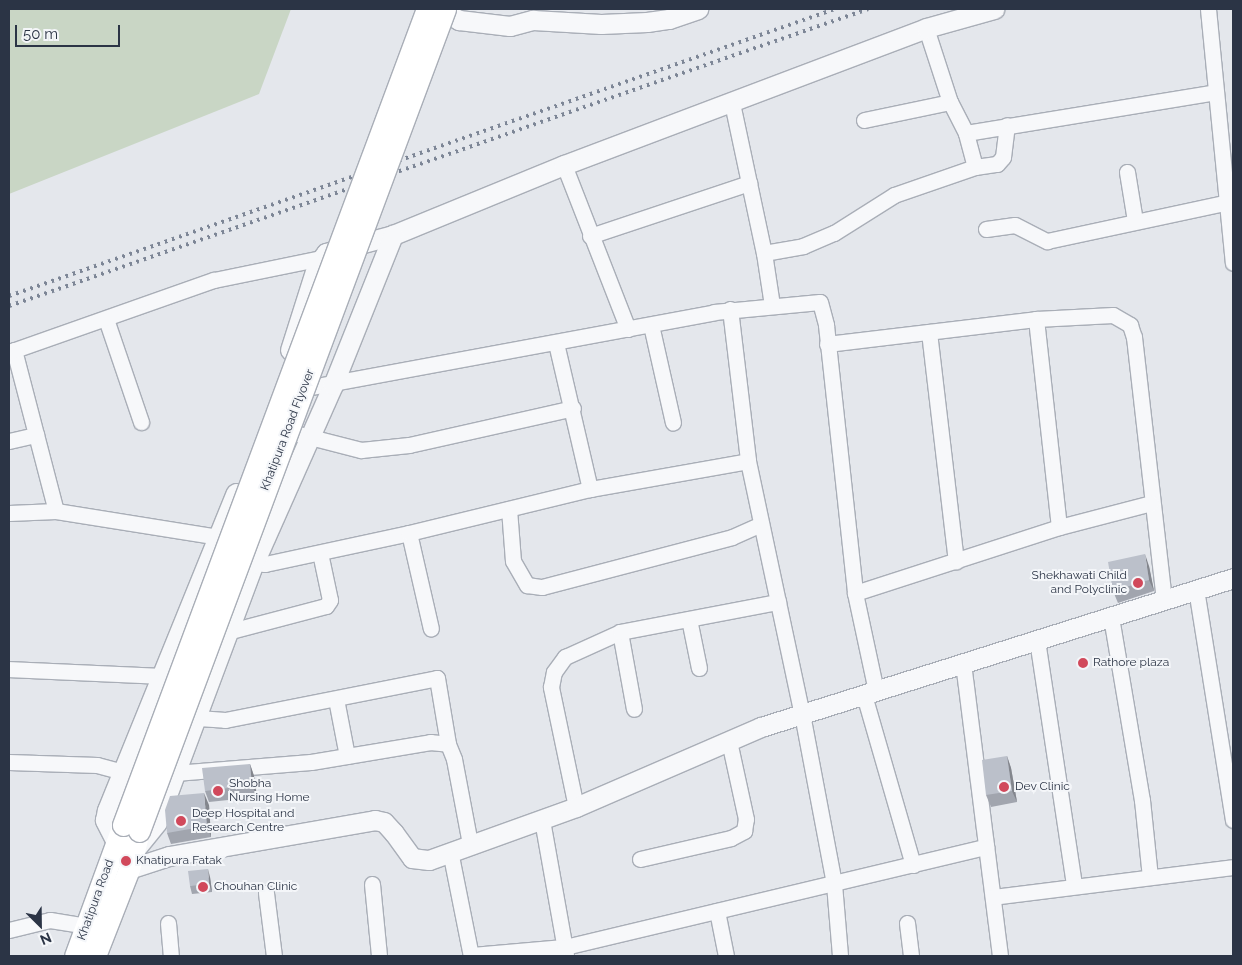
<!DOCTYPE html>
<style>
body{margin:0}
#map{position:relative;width:1242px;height:965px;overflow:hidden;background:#e4e7ec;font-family:Raleway,sans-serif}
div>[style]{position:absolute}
.green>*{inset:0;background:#c9d6c5}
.roads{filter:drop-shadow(1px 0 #a9aeb7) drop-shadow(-1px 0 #a9aeb7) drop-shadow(0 1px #a9aeb7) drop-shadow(0 -1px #a9aeb7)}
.minor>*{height:15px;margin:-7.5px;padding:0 7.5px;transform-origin:7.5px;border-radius:7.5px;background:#f7f8fa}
.tertiary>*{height:19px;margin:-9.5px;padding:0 9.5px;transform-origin:9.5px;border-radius:9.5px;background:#f7f8fa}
.secondary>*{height:21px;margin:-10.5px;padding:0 10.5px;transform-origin:10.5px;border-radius:10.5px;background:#fff}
.rail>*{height:4px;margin-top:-2px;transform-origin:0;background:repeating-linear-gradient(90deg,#7d8696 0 2.5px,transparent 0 7.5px)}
.bridges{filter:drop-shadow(1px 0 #a9aeb7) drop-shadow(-1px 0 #a9aeb7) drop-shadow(0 1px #a9aeb7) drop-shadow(0 -1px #a9aeb7)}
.secondary-bridge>*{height:21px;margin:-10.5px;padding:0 10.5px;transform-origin:10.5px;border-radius:10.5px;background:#fff}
.wall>*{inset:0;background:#a1a5ae}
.shaded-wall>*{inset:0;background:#83868d}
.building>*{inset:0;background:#bbc0ca}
.dots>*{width:14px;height:14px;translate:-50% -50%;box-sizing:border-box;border:2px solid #f4f6f9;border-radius:50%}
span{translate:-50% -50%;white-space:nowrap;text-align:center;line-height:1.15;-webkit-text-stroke:4px #f4f6f9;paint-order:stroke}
.street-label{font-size:12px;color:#2b3445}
.poi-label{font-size:12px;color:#2b3445}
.right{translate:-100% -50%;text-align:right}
.left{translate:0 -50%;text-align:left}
.frame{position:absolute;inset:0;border:10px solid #2b3445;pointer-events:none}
.north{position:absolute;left:15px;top:900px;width:50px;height:50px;-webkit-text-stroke:4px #f4f6f9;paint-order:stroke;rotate:157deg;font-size:14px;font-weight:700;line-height:20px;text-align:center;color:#2b3445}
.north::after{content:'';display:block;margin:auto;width:18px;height:22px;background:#2b3445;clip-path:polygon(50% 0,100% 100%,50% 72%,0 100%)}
.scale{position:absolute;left:15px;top:25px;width:105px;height:22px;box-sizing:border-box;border:2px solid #2b3445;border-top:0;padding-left:6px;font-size:15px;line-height:18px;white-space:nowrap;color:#2b3445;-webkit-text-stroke:4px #f4f6f9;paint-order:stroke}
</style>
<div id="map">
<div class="green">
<div style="clip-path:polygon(9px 9px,291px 9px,259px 94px,9px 194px)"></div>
</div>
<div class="roads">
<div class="minor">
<div style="left:1208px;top:9px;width:255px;rotate:84.4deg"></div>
<div style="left:732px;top:103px;width:153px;rotate:78deg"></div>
<div style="left:764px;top:253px;width:53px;rotate:81.3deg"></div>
<div style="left:864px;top:120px;width:88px;rotate:-11.8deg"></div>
<div style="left:966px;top:133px;width:253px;rotate:-9.3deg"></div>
<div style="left:564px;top:165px;width:176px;rotate:68.7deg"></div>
<div style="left:975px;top:167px;width:22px;rotate:-8deg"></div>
<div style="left:997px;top:164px;width:9px;rotate:-49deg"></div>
<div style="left:1003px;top:157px;width:32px;rotate:-83deg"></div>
<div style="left:1127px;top:172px;width:50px;rotate:80.7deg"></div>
<div style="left:986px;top:229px;width:29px;rotate:-8deg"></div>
<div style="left:1015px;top:225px;width:36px;rotate:27deg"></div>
<div style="left:1047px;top:241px;width:190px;rotate:-12.1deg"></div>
<div style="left:590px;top:236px;width:168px;rotate:-18.4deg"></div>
<div style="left:764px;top:253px;width:40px;rotate:-10deg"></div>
<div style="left:803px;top:246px;width:34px;rotate:-23deg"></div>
<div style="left:834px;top:233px;width:71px;rotate:-32.3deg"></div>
<div style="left:894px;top:195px;width:86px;rotate:-19.1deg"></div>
<div style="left:975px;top:167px;width:35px;rotate:-105deg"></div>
<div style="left:966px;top:133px;width:35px;rotate:-117deg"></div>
<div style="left:950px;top:102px;width:78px;rotate:-108deg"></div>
<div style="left:730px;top:309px;width:153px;rotate:83.2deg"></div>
<div style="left:748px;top:461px;width:259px;rotate:78deg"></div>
<div style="left:802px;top:714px;width:173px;rotate:79.3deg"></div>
<div style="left:834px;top:884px;width:72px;rotate:85.2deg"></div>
<div style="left:106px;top:319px;width:109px;rotate:71.2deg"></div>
<div style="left:1036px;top:319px;width:209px;rotate:83.7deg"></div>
<div style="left:651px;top:325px;width:100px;rotate:77.3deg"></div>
<div style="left:929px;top:332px;width:231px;rotate:83.3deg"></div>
<div style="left:556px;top:343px;width:150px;rotate:76.9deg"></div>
<div style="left:827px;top:344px;width:210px;rotate:-6.8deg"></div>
<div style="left:1036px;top:319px;width:77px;rotate:-3deg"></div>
<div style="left:1113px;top:315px;width:20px;rotate:30deg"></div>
<div style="left:1130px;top:325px;width:13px;rotate:72deg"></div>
<div style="left:1134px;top:337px;width:265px;rotate:83.5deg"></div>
<div style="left:14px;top:350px;width:166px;rotate:75.4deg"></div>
<div style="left:9px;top:352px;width:217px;rotate:-19.4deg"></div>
<div style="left:214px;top:280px;width:109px;rotate:-11.6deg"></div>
<div style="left:295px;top:390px;width:426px;rotate:-10.5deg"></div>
<div style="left:714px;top:312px;width:106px;rotate:-5.4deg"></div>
<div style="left:820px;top:302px;width:24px;rotate:75deg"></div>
<div style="left:826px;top:325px;width:270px;rotate:83.8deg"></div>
<div style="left:855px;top:593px;width:100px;rotate:77.9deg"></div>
<div style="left:279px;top:429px;width:85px;rotate:14.4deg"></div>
<div style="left:361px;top:450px;width:48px;rotate:-5.9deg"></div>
<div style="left:409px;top:445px;width:168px;rotate:-12.7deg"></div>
<div style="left:9px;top:441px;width:28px;rotate:-13deg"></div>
<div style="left:509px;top:509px;width:52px;rotate:85.6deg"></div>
<div style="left:513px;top:561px;width:28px;rotate:60deg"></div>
<div style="left:527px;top:585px;width:15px;rotate:8deg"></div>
<div style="left:542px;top:587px;width:196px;rotate:-14.7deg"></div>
<div style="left:732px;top:537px;width:32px;rotate:-24deg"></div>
<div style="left:9px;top:513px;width:47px;rotate:-2.4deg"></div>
<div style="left:56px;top:511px;width:164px;rotate:9.1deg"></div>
<div style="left:409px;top:533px;width:98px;rotate:77.1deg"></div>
<div style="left:254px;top:563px;width:11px;rotate:5deg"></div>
<div style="left:265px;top:564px;width:147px;rotate:-12.1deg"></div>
<div style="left:409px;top:533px;width:186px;rotate:-13.7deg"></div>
<div style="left:590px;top:489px;width:160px;rotate:-10deg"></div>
<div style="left:1196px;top:589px;width:234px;rotate:80.9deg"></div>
<div style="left:855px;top:593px;width:214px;rotate:-17.9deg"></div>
<div style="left:1059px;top:527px;width:95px;rotate:-14.6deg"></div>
<div style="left:1111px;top:617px;width:186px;rotate:80.4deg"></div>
<div style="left:1142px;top:800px;width:77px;rotate:84.1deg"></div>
<div style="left:689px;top:619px;width:50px;rotate:78.5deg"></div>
<div style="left:227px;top:632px;width:102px;rotate:-14.7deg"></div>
<div style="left:326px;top:606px;width:7px;rotate:-56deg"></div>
<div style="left:330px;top:600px;width:48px;rotate:-102deg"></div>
<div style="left:620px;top:632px;width:78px;rotate:79.7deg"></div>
<div style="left:1037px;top:640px;width:249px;rotate:81.4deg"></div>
<div style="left:963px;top:663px;width:295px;rotate:82.8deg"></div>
<div style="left:9px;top:669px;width:152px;rotate:2.6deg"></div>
<div style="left:864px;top:695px;width:177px;rotate:73.9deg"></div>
<div style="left:336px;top:699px;width:58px;rotate:79.1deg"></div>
<div style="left:198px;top:718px;width:27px;rotate:4deg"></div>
<div style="left:225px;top:720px;width:216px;rotate:-11.2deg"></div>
<div style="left:437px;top:678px;width:67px;rotate:80.5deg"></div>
<div style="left:9px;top:762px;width:88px;rotate:2deg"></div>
<div style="left:97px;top:765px;width:27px;rotate:15deg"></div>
<div style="left:175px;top:773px;width:136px;rotate:-4.6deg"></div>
<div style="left:311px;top:762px;width:121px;rotate:-9.5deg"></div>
<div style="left:430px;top:742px;width:18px;rotate:6deg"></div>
<div style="left:448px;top:744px;width:16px;rotate:68deg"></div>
<div style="left:454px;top:759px;width:86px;rotate:79.3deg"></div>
<div style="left:576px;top:807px;width:123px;rotate:-101.8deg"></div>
<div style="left:551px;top:687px;width:15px;rotate:-79deg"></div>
<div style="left:554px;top:672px;width:19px;rotate:-54deg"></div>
<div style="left:565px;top:657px;width:60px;rotate:-24.4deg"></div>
<div style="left:620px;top:632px;width:161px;rotate:-10.8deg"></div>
<div style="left:542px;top:820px;width:137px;rotate:79.9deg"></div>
<div style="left:450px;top:851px;width:107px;rotate:78.7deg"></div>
<div style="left:640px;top:859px;width:93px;rotate:-13deg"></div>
<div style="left:731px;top:838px;width:15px;rotate:-28deg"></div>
<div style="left:744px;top:831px;width:12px;rotate:-81deg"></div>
<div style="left:746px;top:819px;width:80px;rotate:-102.3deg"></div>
<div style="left:372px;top:884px;width:72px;rotate:84.4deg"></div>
<div style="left:266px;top:893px;width:64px;rotate:82.8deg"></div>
<div style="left:993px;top:897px;width:242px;rotate:-7.1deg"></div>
<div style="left:717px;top:911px;width:46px;rotate:78.7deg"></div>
<div style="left:168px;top:923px;width:33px;rotate:85deg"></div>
<div style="left:907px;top:923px;width:33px;rotate:83deg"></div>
<div style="left:9px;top:930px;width:42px;rotate:-13.7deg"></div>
<div style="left:50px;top:920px;width:37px;rotate:9deg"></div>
<div style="left:471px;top:955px;width:94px;rotate:-4.9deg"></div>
<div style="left:565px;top:947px;width:433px;rotate:-13.4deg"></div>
</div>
<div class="tertiary">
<div style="left:439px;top:9px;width:23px;rotate:29deg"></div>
<div style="left:459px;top:20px;width:51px;rotate:6.7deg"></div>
<div style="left:510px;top:26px;width:24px;rotate:-15deg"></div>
<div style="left:533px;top:20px;width:68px;rotate:3.4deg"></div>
<div style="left:601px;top:24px;width:46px;rotate:-2.5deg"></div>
<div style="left:647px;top:22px;width:22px;rotate:-8deg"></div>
<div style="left:669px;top:19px;width:31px;rotate:-19deg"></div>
<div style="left:290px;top:350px;width:89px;rotate:-72.4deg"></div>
<div style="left:317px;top:265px;width:15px;rotate:-53deg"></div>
<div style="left:326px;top:253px;width:69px;rotate:-15deg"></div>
<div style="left:393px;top:235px;width:185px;rotate:-22.3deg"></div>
<div style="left:564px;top:165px;width:387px;rotate:-20.7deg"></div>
<div style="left:926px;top:28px;width:71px;rotate:-15.6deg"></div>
<div style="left:117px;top:844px;width:27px;rotate:-117deg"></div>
<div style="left:105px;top:820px;width:10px;rotate:-79deg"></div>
<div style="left:107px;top:810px;width:342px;rotate:-67.9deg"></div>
<div style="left:133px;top:852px;width:38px;rotate:-51deg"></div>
<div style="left:157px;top:822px;width:277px;rotate:-69.5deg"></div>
<div style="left:254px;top:563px;width:195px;rotate:-66.1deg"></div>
<div style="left:333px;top:385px;width:162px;rotate:-68.2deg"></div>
<div style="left:129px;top:869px;width:42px;rotate:-18deg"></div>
<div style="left:169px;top:856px;width:209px;rotate:-9.9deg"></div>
<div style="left:375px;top:820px;width:9px;rotate:13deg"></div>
<div style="left:384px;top:822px;width:15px;rotate:48deg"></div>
<div style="left:394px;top:833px;width:31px;rotate:54deg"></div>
<div style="left:412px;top:858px;width:17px;rotate:7deg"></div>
<div style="left:429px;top:860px;width:156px;rotate:-19.8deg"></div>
<div style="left:576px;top:807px;width:202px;rotate:-23.4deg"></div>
<div style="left:761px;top:727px;width:495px;rotate:-17.5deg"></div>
</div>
<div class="secondary">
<div style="left:75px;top:956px;width:140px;rotate:-69.9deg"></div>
<div style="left:95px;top:956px;width:93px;rotate:-68.7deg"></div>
<div style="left:129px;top:869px;width:39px;rotate:-75deg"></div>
</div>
</div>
<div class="rail">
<div style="left:9px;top:296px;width:874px;rotate:-19.16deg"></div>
<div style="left:9px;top:306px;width:909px;rotate:-19.07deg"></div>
</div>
<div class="bridges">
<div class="secondary-bridge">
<div style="left:123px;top:825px;width:871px;rotate:-69.57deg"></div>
<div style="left:139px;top:831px;width:877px;rotate:-69.58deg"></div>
</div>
</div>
<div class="wall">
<div style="clip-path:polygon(1149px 566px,1154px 591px,1118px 603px,1113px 591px)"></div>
<div style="clip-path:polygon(1007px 756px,1011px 768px,1017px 802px,991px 807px,986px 795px)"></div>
<div style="clip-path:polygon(250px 764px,254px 776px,257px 797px,209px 802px,205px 791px)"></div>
<div style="clip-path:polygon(209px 805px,211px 837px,171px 844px,167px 833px)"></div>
<div style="clip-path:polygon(210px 877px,212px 892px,192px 894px,190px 886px)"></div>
</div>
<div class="shaded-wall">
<div style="clip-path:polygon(1145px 554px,1149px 566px,1154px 591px,1149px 580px)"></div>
<div style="clip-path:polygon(1007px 756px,1011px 768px,1017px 802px,1012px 791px)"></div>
<div style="clip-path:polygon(250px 764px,254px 776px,257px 797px,252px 785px)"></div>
<div style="clip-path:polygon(204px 793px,209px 805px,211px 837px,207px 826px)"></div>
<div style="clip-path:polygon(208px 869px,210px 877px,212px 892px,209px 884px)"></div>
</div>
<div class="building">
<div style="clip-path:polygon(1145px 554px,1149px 580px,1113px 591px,1108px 562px)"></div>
<div style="clip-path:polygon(1007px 756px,1012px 791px,986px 795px,982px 760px)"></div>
<div style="clip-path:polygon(250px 764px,252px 785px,205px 791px,202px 768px)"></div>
<div style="clip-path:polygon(204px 793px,207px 826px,167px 833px,165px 810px,170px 796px)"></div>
<div style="clip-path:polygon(208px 869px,209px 884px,190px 886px,188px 871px)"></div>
</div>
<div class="dots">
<div style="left:1138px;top:583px;background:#d1495b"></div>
<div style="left:1083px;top:663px;background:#d1495b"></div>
<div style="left:1004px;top:787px;background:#d1495b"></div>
<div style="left:218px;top:791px;background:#d1495b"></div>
<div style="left:181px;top:821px;background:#d1495b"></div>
<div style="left:126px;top:861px;background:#d1495b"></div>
<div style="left:203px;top:887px;background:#d1495b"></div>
</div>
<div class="street-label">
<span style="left:288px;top:430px;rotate:-69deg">Khatipura Road Flyover</span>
<span style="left:96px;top:900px;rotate:-70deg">Khatipura Road</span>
</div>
<div class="poi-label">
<span class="right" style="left:1127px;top:583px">Shekhawati Child<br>and Polyclinic</span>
<span class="left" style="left:1093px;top:663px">Rathore plaza</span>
<span class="left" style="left:229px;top:791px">Shobha<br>Nursing Home</span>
<span class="left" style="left:1015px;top:787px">Dev Clinic</span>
<span class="left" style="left:192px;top:821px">Deep Hospital and<br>Research Centre</span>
<span class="left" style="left:136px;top:861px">Khatipura Fatak</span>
<span class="left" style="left:214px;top:887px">Chouhan Clinic</span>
</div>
<div class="frame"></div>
<div class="north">N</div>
<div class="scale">50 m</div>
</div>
